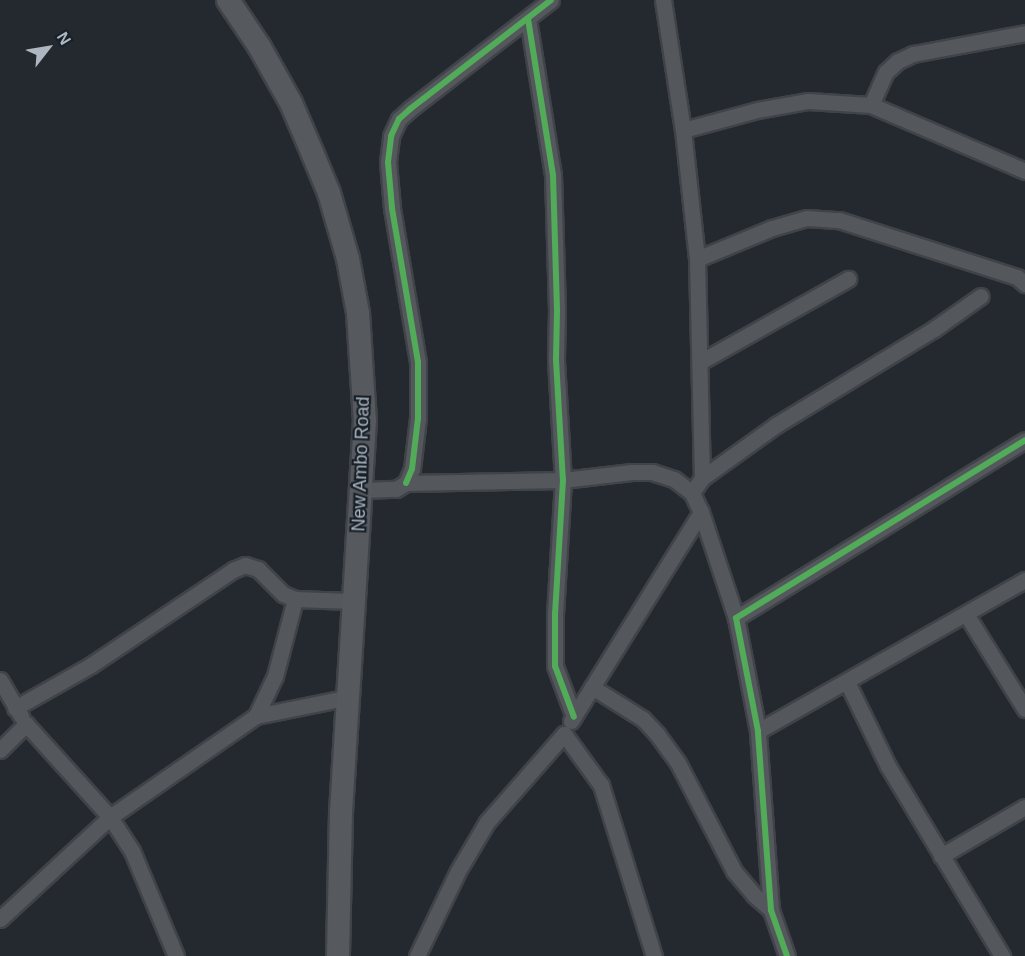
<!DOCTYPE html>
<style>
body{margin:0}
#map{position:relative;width:1025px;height:956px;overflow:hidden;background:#24292f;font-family:Arial,sans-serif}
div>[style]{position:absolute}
.roads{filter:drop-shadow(2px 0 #404348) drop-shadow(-2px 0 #404348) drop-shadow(0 2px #404348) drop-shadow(0 -2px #404348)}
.minor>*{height:15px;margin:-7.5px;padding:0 7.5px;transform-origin:7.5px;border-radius:7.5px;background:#54585d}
.primary>*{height:22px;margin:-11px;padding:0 11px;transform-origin:11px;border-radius:11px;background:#565a5f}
.cycleway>*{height:6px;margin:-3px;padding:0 3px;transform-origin:3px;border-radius:3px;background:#51ab58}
span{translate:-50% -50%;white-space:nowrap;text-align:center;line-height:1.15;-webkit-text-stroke:4.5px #192028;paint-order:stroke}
.street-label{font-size:18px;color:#adb6c1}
.north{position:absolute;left:18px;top:18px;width:60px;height:60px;-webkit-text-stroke:4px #192028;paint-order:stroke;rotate:59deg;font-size:16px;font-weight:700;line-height:24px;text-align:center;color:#adb6c1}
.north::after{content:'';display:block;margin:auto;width:21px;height:27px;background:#adb6c1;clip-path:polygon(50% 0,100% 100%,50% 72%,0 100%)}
</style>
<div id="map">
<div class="roads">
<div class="minor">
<div style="left:663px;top:0;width:132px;rotate:81.3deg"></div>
<div style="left:683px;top:130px;width:130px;rotate:83.8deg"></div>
<div style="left:697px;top:259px;width:219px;rotate:88.7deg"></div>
<div style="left:702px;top:478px;width:18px;rotate:124deg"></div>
<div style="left:528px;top:19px;width:158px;rotate:80.9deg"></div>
<div style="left:553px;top:175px;width:136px;rotate:88.3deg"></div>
<div style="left:557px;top:311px;width:49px;rotate:91.2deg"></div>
<div style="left:556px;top:360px;width:120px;rotate:86.7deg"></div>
<div style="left:563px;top:480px;width:133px;rotate:93.4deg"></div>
<div style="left:555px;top:613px;width:53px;rotate:90deg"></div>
<div style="left:555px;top:666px;width:54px;rotate:69.6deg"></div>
<div style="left:871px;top:105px;width:36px;rotate:-66deg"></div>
<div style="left:886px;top:72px;width:16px;rotate:-43deg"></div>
<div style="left:898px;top:61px;width:17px;rotate:-25deg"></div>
<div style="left:913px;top:54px;width:114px;rotate:-10.6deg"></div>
<div style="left:683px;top:130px;width:77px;rotate:-15.1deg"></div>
<div style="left:757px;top:110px;width:52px;rotate:-10deg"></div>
<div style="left:808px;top:101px;width:63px;rotate:3.6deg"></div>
<div style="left:871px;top:105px;width:168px;rotate:23.2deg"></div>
<div style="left:697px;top:259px;width:81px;rotate:-22.5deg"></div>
<div style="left:772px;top:228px;width:36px;rotate:-16deg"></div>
<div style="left:807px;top:218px;width:32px;rotate:4deg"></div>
<div style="left:839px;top:220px;width:187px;rotate:17.8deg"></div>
<div style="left:1017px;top:277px;width:11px;rotate:41deg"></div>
<div style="left:700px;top:362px;width:170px;rotate:-29.3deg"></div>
<div style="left:702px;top:478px;width:91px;rotate:-35.6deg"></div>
<div style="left:776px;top:425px;width:185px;rotate:-31.3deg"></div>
<div style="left:934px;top:329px;width:57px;rotate:-35.1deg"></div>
<div style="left:406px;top:483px;width:15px;rotate:-67deg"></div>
<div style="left:412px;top:469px;width:51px;rotate:-83.3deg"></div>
<div style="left:418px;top:418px;width:56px;rotate:-90deg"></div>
<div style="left:418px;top:362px;width:156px;rotate:-99.6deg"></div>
<div style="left:392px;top:208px;width:46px;rotate:-95deg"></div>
<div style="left:388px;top:162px;width:26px;rotate:-83deg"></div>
<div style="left:391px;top:136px;width:19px;rotate:-65deg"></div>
<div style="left:399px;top:119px;width:15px;rotate:-42deg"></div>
<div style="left:410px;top:109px;width:178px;rotate:-37.7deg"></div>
<div style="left:361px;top:490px;width:35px;rotate:-2deg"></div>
<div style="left:396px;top:489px;width:12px;rotate:-31deg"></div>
<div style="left:406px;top:483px;width:157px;rotate:-1.1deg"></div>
<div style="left:563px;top:480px;width:69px;rotate:-6.6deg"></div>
<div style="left:632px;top:472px;width:20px"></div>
<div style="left:652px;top:472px;width:23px;rotate:18deg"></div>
<div style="left:674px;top:479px;width:23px;rotate:38deg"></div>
<div style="left:692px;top:493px;width:21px;rotate:65deg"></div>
<div style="left:701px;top:512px;width:112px;rotate:71.7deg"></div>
<div style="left:966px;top:614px;width:112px;rotate:58.2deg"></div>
<div style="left:0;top:680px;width:42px;rotate:59.7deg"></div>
<div style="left:847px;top:682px;width:93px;rotate:64deg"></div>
<div style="left:888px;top:766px;width:222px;rotate:59deg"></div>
<div style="left:592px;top:687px;width:60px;rotate:32.1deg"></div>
<div style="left:643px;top:719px;width:21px;rotate:47deg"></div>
<div style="left:657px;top:734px;width:36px;rotate:54deg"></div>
<div style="left:678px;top:763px;width:122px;rotate:62.6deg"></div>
<div style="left:734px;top:871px;width:31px;rotate:50deg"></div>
<div style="left:754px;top:895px;width:23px;rotate:41deg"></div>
<div style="left:15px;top:708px;width:87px;rotate:-29.5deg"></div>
<div style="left:91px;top:665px;width:171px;rotate:-33.8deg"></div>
<div style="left:233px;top:570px;width:13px;rotate:-23deg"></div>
<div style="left:245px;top:565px;width:14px;rotate:17deg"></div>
<div style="left:258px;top:569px;width:35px;rotate:45deg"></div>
<div style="left:283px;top:594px;width:13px;rotate:23deg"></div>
<div style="left:295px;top:599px;width:57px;rotate:2deg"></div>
<div style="left:256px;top:716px;width:44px;rotate:-64.6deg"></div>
<div style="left:275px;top:676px;width:80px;rotate:-75.4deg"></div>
<div style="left:571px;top:721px;width:246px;rotate:-58.1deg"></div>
<div style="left:758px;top:731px;width:307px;rotate:-29.5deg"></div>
<div style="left:0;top:750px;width:37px;rotate:-45deg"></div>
<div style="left:26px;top:724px;width:125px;rotate:47.9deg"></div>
<div style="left:110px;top:817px;width:40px;rotate:57.1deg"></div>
<div style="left:132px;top:851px;width:114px;rotate:67.3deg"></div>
<div style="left:941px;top:856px;width:97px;rotate:-30.3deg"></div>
<div style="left:0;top:919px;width:150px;rotate:-42.8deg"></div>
<div style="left:110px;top:817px;width:178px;rotate:-34.7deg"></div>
<div style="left:256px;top:716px;width:95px;rotate:-11.5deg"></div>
<div style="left:417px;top:956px;width:94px;rotate:-64.2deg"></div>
<div style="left:458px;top:871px;width:57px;rotate:-59.4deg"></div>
<div style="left:487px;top:822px;width:117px;rotate:-48.8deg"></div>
<div style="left:564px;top:734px;width:63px;rotate:54deg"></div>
<div style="left:601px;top:785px;width:179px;rotate:72.8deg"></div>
<div style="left:787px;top:956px;width:49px;rotate:-109.2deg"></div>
<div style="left:771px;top:910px;width:179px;rotate:-94.2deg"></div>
<div style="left:758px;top:731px;width:115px;rotate:-101deg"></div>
<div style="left:736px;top:618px;width:339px;rotate:-31.6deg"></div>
</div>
<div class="primary">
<div style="left:228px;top:0;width:55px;rotate:56deg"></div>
<div style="left:259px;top:46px;width:65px;rotate:60.7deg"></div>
<div style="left:291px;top:103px;width:53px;rotate:66.8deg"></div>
<div style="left:312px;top:152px;width:44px;rotate:67.5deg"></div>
<div style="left:329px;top:193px;width:69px;rotate:73.9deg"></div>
<div style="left:348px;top:259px;width:55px;rotate:79.5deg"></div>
<div style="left:358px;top:313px;width:107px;rotate:86.3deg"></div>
<div style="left:365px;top:420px;width:393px;rotate:93.5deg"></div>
<div style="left:341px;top:812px;width:144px;rotate:91.2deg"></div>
</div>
</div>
<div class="cycleway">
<div style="left:528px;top:19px;width:158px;rotate:80.9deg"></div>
<div style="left:553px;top:175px;width:136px;rotate:88.3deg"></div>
<div style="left:557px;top:311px;width:49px;rotate:91.2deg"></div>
<div style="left:556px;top:360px;width:120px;rotate:86.7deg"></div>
<div style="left:563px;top:480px;width:133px;rotate:93.4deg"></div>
<div style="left:555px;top:613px;width:53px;rotate:90deg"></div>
<div style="left:555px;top:666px;width:54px;rotate:69.6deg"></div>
<div style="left:406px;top:483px;width:15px;rotate:-67deg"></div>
<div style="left:412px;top:469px;width:51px;rotate:-83.3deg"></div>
<div style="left:418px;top:418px;width:56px;rotate:-90deg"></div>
<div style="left:418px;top:362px;width:156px;rotate:-99.6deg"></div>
<div style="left:392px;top:208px;width:46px;rotate:-95deg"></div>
<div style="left:388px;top:162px;width:26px;rotate:-83deg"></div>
<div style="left:391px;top:136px;width:19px;rotate:-65deg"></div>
<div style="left:399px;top:119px;width:15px;rotate:-42deg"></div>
<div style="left:410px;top:109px;width:178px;rotate:-37.7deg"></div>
<div style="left:787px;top:956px;width:49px;rotate:-109.2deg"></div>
<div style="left:771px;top:910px;width:179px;rotate:-94.2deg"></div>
<div style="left:758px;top:731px;width:115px;rotate:-101deg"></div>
<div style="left:736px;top:618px;width:339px;rotate:-31.6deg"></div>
</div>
<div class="street-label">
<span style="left:361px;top:464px;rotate:-88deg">New Ambo Road</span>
</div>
<div class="north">N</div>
</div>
